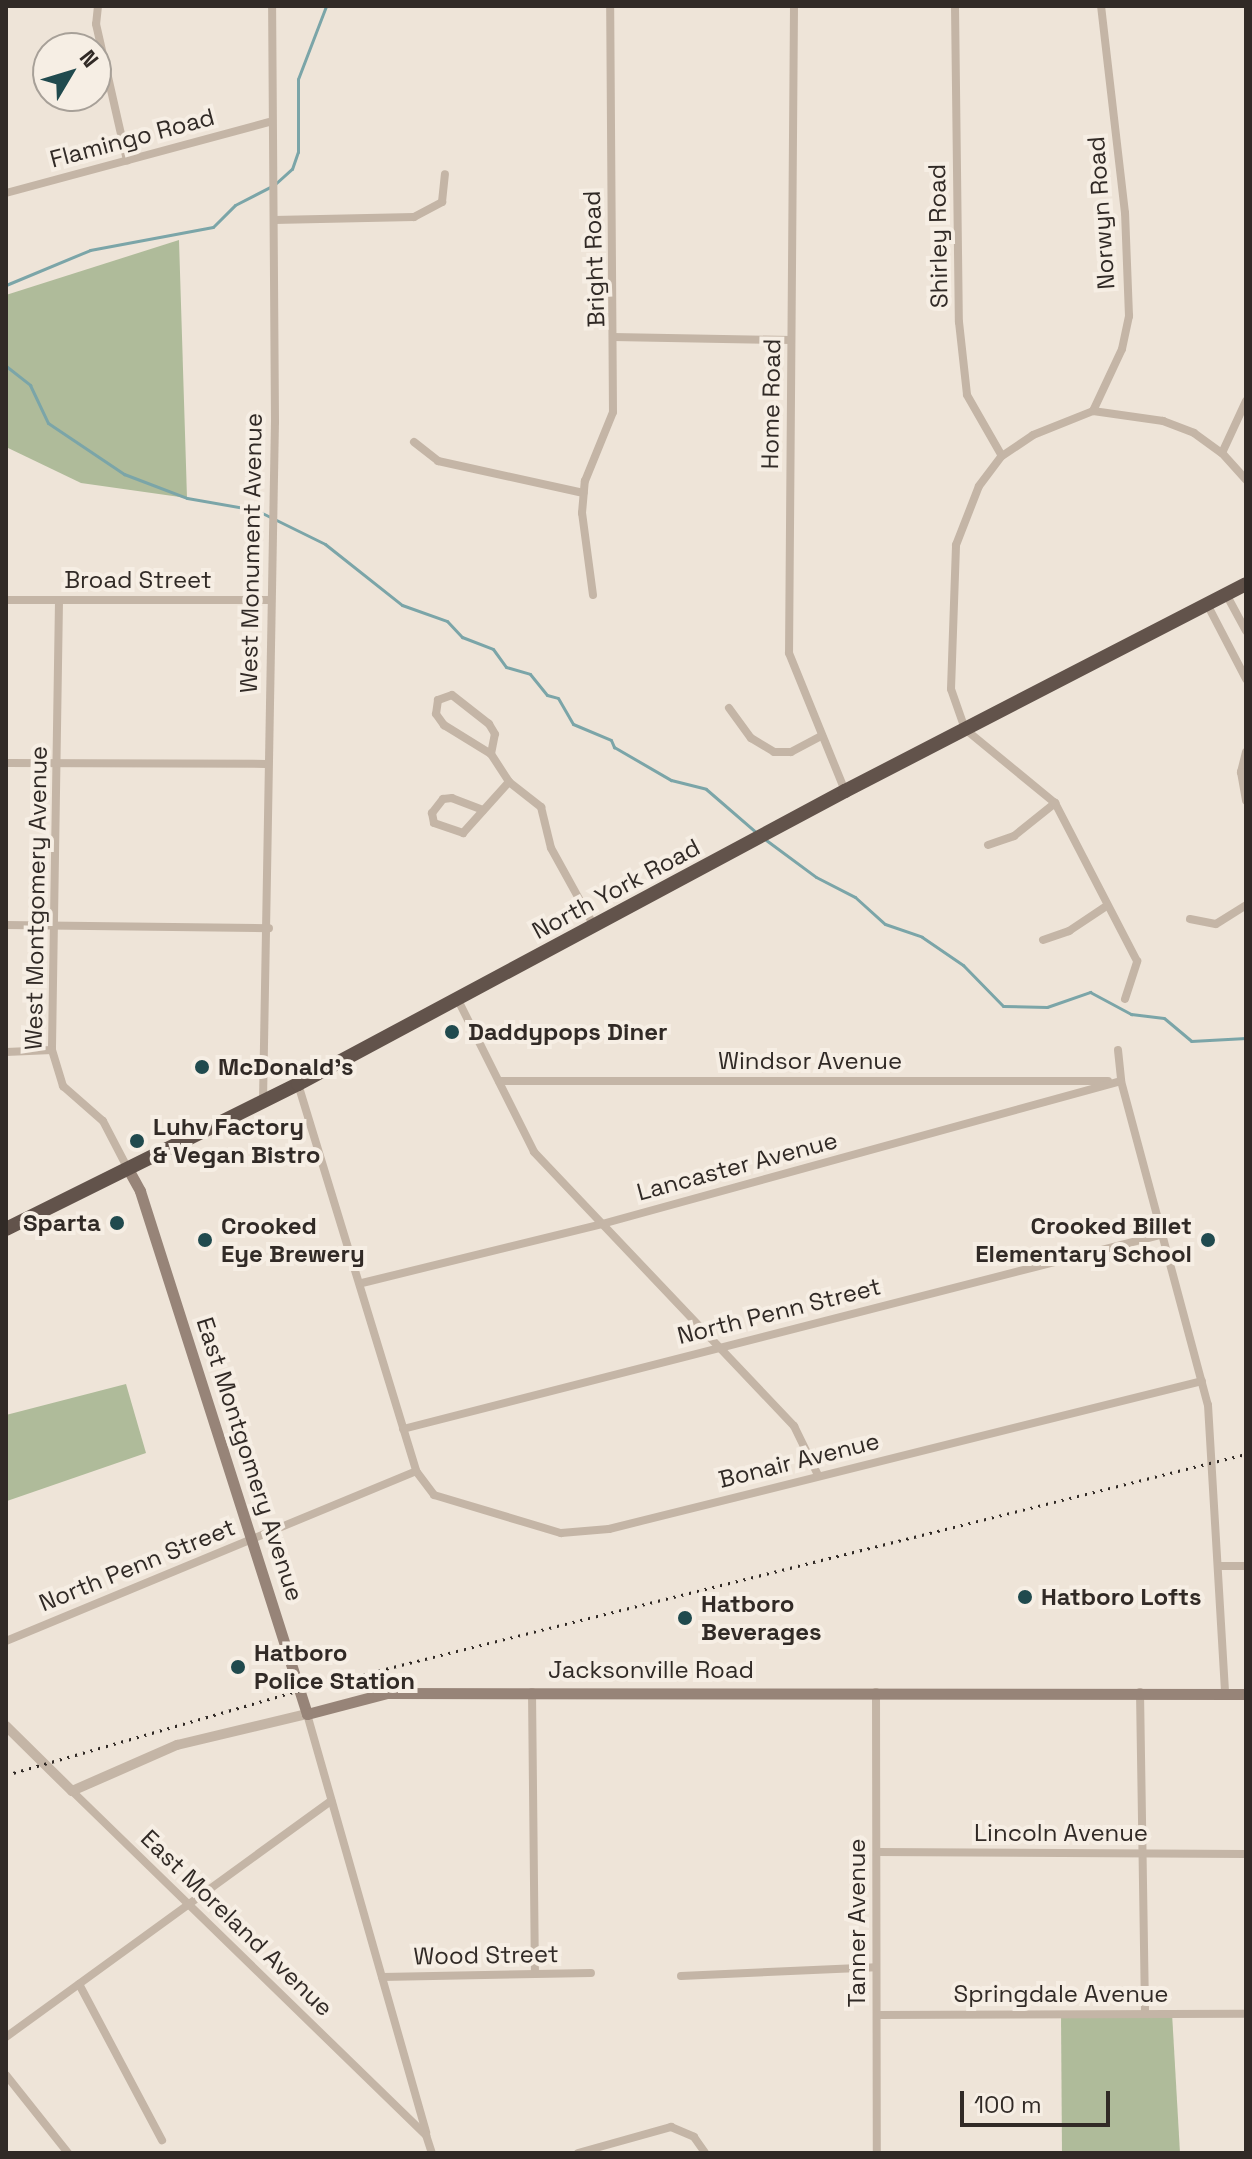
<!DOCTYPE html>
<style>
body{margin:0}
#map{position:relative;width:1252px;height:2159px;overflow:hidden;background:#eee4d8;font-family:"Space Grotesk",sans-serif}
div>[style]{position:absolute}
.green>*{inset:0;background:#afbb9a}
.stream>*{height:3px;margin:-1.5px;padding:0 1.5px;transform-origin:1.5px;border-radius:1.5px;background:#7ba5a8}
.minor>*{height:8px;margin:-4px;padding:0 4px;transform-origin:4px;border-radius:4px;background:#c4b5a6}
.tertiary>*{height:10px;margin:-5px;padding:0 5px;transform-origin:5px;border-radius:5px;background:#c4b5a6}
.secondary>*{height:11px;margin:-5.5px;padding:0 5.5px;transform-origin:5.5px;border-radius:5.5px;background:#978478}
.trunk>*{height:14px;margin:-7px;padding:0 7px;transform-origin:7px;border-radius:7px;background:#62534b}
.rail>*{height:3px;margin-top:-1.5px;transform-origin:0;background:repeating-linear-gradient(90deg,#312a26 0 2px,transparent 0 8px)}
.dots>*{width:22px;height:22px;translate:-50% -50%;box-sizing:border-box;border:4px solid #f6eee4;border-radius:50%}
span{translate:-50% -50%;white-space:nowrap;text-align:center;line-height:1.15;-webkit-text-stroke:8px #f6eee4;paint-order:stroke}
.street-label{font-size:24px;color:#312a26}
.poi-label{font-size:24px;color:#312a26;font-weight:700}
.left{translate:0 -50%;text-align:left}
.right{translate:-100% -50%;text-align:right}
.frame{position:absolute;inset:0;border:8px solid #312a26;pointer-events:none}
.north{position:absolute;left:32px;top:32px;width:80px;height:80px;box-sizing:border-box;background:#f6eee4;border:2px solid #a7a098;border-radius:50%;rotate:52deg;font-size:22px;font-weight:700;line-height:32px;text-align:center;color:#312a26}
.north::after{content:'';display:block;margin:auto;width:28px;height:36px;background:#204a4e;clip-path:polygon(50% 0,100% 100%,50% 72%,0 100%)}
.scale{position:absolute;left:960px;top:2091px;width:150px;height:36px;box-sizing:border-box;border:4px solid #312a26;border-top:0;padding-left:10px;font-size:24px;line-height:28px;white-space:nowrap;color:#312a26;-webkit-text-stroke:6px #f6eee4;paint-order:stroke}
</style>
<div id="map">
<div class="green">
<div style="clip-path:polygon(179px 240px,187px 498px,81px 483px,6px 447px,6px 295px)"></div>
<div style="clip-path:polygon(126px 1384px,146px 1453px,7px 1501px,6px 1415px)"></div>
<div style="clip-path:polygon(1172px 2013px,1180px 2153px,1062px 2153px,1061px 2014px)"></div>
</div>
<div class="stream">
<div style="left:6px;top:285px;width:91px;rotate:-22.6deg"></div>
<div style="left:90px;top:250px;width:125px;rotate:-10.6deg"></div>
<div style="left:213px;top:227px;width:31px;rotate:-45deg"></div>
<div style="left:235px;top:205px;width:44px;rotate:-27.1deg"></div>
<div style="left:274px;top:185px;width:24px;rotate:-42deg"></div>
<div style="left:292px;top:169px;width:18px;rotate:-71deg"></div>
<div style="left:298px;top:152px;width:73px;rotate:-90deg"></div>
<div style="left:298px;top:79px;width:78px;rotate:-69deg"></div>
<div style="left:6px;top:366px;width:31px;rotate:38deg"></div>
<div style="left:30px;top:385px;width:42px;rotate:64.7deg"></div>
<div style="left:48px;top:423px;width:92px;rotate:33.9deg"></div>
<div style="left:124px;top:474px;width:67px;rotate:20.9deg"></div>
<div style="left:187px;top:498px;width:70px;rotate:9.9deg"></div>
<div style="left:256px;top:510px;width:77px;rotate:26.2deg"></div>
<div style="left:325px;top:544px;width:98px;rotate:38.4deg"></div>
<div style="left:402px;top:605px;width:48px;rotate:19.6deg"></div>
<div style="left:447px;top:621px;width:22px;rotate:47deg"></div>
<div style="left:462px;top:637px;width:33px;rotate:21deg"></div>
<div style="left:493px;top:649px;width:22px;rotate:54deg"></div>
<div style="left:506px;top:667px;width:25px;rotate:16deg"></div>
<div style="left:530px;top:674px;width:27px;rotate:51deg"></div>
<div style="left:547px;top:695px;width:11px;rotate:15deg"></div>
<div style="left:558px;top:698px;width:30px;rotate:60deg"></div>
<div style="left:573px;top:724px;width:41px;rotate:22.8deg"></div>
<div style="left:611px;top:740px;width:8px;rotate:67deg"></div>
<div style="left:614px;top:747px;width:66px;rotate:30.1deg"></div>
<div style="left:671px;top:780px;width:36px;rotate:14deg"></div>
<div style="left:706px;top:789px;width:67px;rotate:40.8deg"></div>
<div style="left:766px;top:840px;width:62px;rotate:36.5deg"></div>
<div style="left:816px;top:877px;width:44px;rotate:27.1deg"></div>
<div style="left:855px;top:897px;width:40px;rotate:42deg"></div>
<div style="left:885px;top:924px;width:39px;rotate:19deg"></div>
<div style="left:922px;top:937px;width:50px;rotate:34.3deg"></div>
<div style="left:963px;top:965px;width:57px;rotate:45.7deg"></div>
<div style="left:1003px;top:1006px;width:44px;rotate:1.3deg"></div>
<div style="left:1047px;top:1007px;width:46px;rotate:-19.2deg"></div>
<div style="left:1090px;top:992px;width:47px;rotate:28.2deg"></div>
<div style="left:1131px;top:1014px;width:33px;rotate:7deg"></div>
<div style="left:1164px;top:1018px;width:35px;rotate:40deg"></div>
<div style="left:1191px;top:1041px;width:55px;rotate:-3.1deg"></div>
</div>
<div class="minor">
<div style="left:98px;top:6px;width:18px;rotate:96deg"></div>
<div style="left:96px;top:24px;width:140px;rotate:77.2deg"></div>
<div style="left:794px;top:6px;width:647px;rotate:90.44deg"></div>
<div style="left:789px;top:653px;width:149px;rotate:67.9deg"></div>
<div style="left:955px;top:6px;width:316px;rotate:89.3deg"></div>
<div style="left:959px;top:322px;width:73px;rotate:83.7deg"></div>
<div style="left:967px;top:395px;width:70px;rotate:60.2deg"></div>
<div style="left:6px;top:193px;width:272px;rotate:-15.1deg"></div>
<div style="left:274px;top:220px;width:140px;rotate:-1.2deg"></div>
<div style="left:414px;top:217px;width:32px;rotate:-28deg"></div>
<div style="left:442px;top:202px;width:28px;rotate:-84deg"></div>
<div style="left:613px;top:337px;width:178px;rotate:1deg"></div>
<div style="left:1093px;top:411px;width:68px;rotate:-64.9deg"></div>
<div style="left:1122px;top:349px;width:34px;rotate:-78deg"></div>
<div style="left:1129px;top:316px;width:103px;rotate:-92.2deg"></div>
<div style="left:1125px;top:213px;width:208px;rotate:-96.6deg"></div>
<div style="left:414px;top:442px;width:31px;rotate:38deg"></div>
<div style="left:438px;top:461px;width:149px;rotate:12.4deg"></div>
<div style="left:1222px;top:453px;width:57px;rotate:-65.2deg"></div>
<div style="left:1226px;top:594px;width:42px;rotate:61.6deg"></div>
<div style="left:593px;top:595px;width:83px;rotate:-97.6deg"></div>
<div style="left:582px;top:513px;width:32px;rotate:-85deg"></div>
<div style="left:585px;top:481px;width:74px;rotate:-67.9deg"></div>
<div style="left:613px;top:412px;width:406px;rotate:-90.4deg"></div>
<div style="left:6px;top:600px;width:263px"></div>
<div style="left:59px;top:601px;width:449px;rotate:90.9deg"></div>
<div style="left:52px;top:1050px;width:38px;rotate:73deg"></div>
<div style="left:63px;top:1086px;width:53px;rotate:41.2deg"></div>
<div style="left:103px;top:1121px;width:54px;rotate:62.5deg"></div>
<div style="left:1207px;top:604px;width:85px;rotate:62.5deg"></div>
<div style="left:729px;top:708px;width:37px;rotate:54deg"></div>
<div style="left:751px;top:738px;width:27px;rotate:31deg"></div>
<div style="left:774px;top:752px;width:17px"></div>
<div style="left:791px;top:752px;width:32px;rotate:-28deg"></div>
<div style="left:1246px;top:752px;width:21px;rotate:104deg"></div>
<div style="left:1241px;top:772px;width:29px;rotate:80deg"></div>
<div style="left:491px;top:754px;width:20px;rotate:-79deg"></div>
<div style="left:495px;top:734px;width:12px;rotate:-121deg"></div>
<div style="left:489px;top:724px;width:47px;rotate:-141.9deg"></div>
<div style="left:452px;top:695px;width:15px;rotate:160deg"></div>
<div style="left:438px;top:700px;width:14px;rotate:98deg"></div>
<div style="left:436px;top:714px;width:14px;rotate:54deg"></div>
<div style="left:444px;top:725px;width:55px;rotate:31.7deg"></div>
<div style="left:491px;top:754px;width:33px;rotate:57deg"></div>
<div style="left:509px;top:782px;width:41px;rotate:38deg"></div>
<div style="left:541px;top:807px;width:42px;rotate:76.3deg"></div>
<div style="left:551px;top:848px;width:89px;rotate:61.1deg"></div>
<div style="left:6px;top:763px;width:260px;rotate:0.2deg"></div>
<div style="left:483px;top:810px;width:33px;rotate:-159deg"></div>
<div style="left:452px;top:798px;width:9px;rotate:174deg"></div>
<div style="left:443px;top:799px;width:18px;rotate:128deg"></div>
<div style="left:432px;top:813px;width:10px;rotate:79deg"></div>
<div style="left:434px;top:823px;width:31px;rotate:19deg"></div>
<div style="left:463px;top:833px;width:69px;rotate:-48deg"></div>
<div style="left:988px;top:845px;width:28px;rotate:-19deg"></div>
<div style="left:1014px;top:836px;width:53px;rotate:-38.8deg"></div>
<div style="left:1190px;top:919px;width:26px;rotate:11deg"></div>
<div style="left:1216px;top:924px;width:36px;rotate:-32deg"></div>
<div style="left:6px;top:925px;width:263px;rotate:0.7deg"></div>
<div style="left:1043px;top:940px;width:28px;rotate:-19deg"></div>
<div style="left:1069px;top:931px;width:43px;rotate:-33.7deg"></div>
<div style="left:457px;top:998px;width:172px;rotate:63.4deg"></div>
<div style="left:534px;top:1152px;width:378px;rotate:46.5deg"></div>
<div style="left:794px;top:1426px;width:55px;rotate:63.9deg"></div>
<div style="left:1125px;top:999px;width:40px;rotate:-72deg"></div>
<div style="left:1137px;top:961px;width:178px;rotate:-117.4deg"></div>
<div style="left:1055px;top:803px;width:117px;rotate:-140.6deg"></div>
<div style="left:965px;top:729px;width:42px;rotate:-109.3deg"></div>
<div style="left:951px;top:689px;width:144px;rotate:-88deg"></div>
<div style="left:956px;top:545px;width:63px;rotate:-68.7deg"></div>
<div style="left:979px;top:486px;width:38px;rotate:-53deg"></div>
<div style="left:1002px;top:456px;width:37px;rotate:-34deg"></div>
<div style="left:1033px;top:435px;width:65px;rotate:-21.8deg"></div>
<div style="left:1093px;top:411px;width:71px;rotate:8.1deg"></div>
<div style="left:1163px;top:421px;width:33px;rotate:21deg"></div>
<div style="left:1194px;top:433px;width:34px;rotate:36deg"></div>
<div style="left:1222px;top:453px;width:36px;rotate:48deg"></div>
<div style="left:1118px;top:1050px;width:31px;rotate:84deg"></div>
<div style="left:1121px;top:1081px;width:335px;rotate:75deg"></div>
<div style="left:1208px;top:1405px;width:289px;rotate:86.6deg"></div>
<div style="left:6px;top:1052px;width:46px;rotate:-2.5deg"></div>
<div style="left:499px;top:1081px;width:609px"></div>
<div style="left:298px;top:1084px;width:405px;rotate:73deg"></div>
<div style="left:416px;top:1471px;width:30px;rotate:53deg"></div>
<div style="left:434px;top:1495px;width:133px;rotate:16.7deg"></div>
<div style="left:561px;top:1533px;width:48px;rotate:-4.8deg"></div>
<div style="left:609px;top:1529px;width:611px;rotate:-14.01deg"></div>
<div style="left:263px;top:1101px;width:679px;rotate:-88.99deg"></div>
<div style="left:275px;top:422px;width:416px;rotate:-90.4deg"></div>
<div style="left:362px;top:1283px;width:247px;rotate:-13.8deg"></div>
<div style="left:602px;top:1224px;width:538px;rotate:-15.4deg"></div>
<div style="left:403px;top:1429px;width:786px;rotate:-14.37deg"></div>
<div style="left:1221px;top:1566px;width:25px"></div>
<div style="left:6px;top:1641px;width:444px;rotate:-22.5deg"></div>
<div style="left:532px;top:1692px;width:280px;rotate:89.4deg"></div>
<div style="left:876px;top:1692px;width:461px;rotate:89.9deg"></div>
<div style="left:1140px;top:1692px;width:321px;rotate:89.1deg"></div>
<div style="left:307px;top:1714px;width:435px;rotate:74.1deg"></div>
<div style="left:72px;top:1791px;width:494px;rotate:44.2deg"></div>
<div style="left:426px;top:2135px;width:19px;rotate:72deg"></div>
<div style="left:877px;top:1852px;width:369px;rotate:0.3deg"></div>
<div style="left:681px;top:1976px;width:195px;rotate:-2.6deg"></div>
<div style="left:382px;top:1977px;width:209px;rotate:-1.1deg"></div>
<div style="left:79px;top:1984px;width:177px;rotate:62deg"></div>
<div style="left:877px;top:2015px;width:369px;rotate:-0.2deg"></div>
<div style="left:6px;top:2037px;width:402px;rotate:-36deg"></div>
<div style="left:6px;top:2075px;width:100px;rotate:51.5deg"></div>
<div style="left:578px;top:2153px;width:97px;rotate:-15.6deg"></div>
<div style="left:671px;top:2127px;width:25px;rotate:23deg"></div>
<div style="left:694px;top:2137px;width:19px;rotate:55deg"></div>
</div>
<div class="tertiary">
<div style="left:6px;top:1726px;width:93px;rotate:44.6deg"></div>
<div style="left:72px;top:1791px;width:115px;rotate:-23.7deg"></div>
<div style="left:177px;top:1745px;width:134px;rotate:-13.4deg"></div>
</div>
<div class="secondary">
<div style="left:128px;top:1169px;width:25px;rotate:61deg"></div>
<div style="left:140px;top:1191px;width:549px;rotate:72.29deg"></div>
<div style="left:307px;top:1714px;width:83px;rotate:-14.7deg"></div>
<div style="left:387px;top:1693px;width:859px;rotate:0.07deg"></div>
</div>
<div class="trunk">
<div style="left:6px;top:1229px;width:326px;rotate:-26.4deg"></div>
<div style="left:298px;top:1084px;width:621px;rotate:-28.18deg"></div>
<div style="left:845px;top:791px;width:451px;rotate:-27.3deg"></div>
</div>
<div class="rail">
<div style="left:6px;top:1775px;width:307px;rotate:-16.1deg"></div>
<div style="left:301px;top:1690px;width:974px;rotate:-14.02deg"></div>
</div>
<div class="dots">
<div style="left:452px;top:1032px;background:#204a4e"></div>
<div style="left:202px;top:1067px;background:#204a4e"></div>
<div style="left:137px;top:1141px;background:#204a4e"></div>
<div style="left:117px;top:1223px;background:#204a4e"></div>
<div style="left:205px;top:1240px;background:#204a4e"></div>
<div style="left:1208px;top:1240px;background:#204a4e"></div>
<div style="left:1025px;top:1597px;background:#204a4e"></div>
<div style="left:685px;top:1618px;background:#204a4e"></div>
<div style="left:238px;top:1667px;background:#204a4e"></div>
</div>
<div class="street-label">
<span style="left:132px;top:138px;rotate:-15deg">Flamingo Road</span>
<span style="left:1101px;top:213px;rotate:-94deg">Norwyn Road</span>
<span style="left:938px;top:236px;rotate:-91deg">Shirley Road</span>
<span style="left:594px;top:259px;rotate:-92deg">Bright Road</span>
<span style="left:771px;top:404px;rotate:-89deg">Home Road</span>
<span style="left:251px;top:553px;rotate:-89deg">West Monument Avenue</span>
<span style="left:138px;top:580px">Broad Street</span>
<span style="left:616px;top:889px;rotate:-28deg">North York Road</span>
<span style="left:36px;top:898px;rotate:-89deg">West Montgomery Avenue</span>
<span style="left:810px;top:1061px">Windsor Avenue</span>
<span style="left:737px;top:1166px;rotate:-15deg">Lancaster Avenue</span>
<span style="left:779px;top:1311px;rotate:-14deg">North Penn Street</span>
<span style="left:250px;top:1459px;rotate:72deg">East Montgomery Avenue</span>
<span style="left:799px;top:1460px;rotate:-14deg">Bonair Avenue</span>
<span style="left:137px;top:1565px;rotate:-22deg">North Penn Street</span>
<span style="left:651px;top:1670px">Jacksonville Road</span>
<span style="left:1061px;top:1833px">Lincoln Avenue</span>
<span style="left:237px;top:1923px;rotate:44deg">East Moreland Avenue</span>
<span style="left:857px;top:1923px;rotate:-90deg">Tanner Avenue</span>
<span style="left:486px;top:1955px;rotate:-1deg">Wood Street</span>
<span style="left:1061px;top:1994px">Springdale Avenue</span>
</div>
<div class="poi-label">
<span class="left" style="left:468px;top:1032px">Daddypops Diner</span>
<span class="left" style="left:218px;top:1067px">McDonald's</span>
<span class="left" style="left:153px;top:1141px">Luhv Factory<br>&amp; Vegan Bistro</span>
<span class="right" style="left:101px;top:1223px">Sparta</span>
<span class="left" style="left:221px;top:1240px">Crooked<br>Eye Brewery</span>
<span class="right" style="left:1192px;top:1240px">Crooked Billet<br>Elementary School</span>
<span class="left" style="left:1041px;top:1597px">Hatboro Lofts</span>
<span class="left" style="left:701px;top:1618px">Hatboro<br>Beverages</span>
<span class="left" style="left:254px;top:1667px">Hatboro<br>Police Station</span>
</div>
<div class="frame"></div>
<div class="north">N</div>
<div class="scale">100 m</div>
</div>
